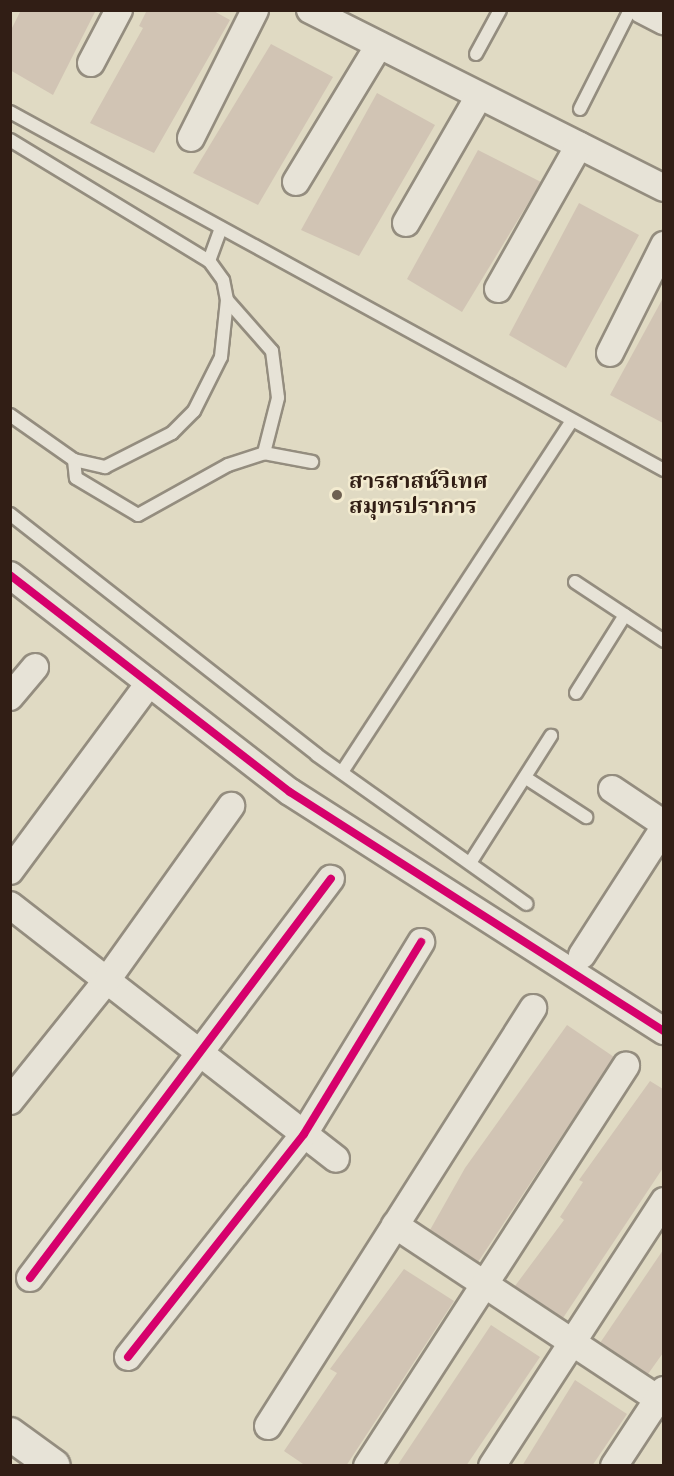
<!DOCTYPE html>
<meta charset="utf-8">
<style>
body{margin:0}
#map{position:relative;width:674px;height:1476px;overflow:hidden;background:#e0dac3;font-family:"Old Standard TT","Noto Serif Thai",serif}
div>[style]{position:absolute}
.building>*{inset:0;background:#d1c4b4}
.roads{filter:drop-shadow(2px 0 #948d7f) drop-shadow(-2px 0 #948d7f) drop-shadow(0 2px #948d7f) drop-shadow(0 -2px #948d7f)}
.service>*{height:12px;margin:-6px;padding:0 6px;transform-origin:6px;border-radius:6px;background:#e7e3d7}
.minor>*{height:26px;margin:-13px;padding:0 13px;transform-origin:13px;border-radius:13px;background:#e7e3d7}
.tertiary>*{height:32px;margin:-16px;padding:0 16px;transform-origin:16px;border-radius:16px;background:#e7e3d7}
.cycleway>*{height:8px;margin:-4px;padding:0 4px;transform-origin:4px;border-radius:4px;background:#d6006c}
.dots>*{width:16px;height:16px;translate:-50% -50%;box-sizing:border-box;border:3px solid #f3ebd0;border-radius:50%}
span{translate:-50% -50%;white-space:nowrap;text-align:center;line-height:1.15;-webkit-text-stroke:5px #f3ebd0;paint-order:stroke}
.poi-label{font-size:22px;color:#311e15;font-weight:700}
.left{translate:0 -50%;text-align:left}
.frame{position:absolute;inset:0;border:12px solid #311e15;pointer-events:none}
</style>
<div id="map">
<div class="building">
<div style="clip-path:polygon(21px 10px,96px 10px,53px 95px,10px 70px,10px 32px)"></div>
<div style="clip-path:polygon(147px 10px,212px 10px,230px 20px,154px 153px,90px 123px,143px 28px,139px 26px)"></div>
<div style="clip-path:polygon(271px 44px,333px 77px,258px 205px,193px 173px)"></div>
<div style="clip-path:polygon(377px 93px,435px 125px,359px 256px,301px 230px)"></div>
<div style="clip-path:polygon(478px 150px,541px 182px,462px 312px,407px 279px)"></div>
<div style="clip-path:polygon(579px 203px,639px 235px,566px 368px,509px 335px)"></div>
<div style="clip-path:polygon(663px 298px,663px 423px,610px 395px)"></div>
<div style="clip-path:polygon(567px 1025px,614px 1057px,478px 1262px,430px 1230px,465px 1168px)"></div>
<div style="clip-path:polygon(650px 1081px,663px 1089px,663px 1168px,563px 1318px,515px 1286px,564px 1220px,560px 1217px,583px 1182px,579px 1180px)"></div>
<div style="clip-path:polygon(663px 1250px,663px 1353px,648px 1374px,600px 1343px)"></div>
<div style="clip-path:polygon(404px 1269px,454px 1301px,346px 1466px,306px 1466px,284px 1451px,337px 1373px,330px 1369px)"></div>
<div style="clip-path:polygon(491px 1325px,540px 1357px,466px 1466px,397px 1466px)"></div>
<div style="clip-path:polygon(575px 1380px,627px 1414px,592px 1466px,522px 1466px)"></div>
</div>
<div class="roads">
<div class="service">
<div style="left:476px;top:54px;width:50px;rotate:-61.4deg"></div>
<div style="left:580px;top:109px;width:111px;rotate:-63.2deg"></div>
<div style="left:10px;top:112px;width:746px;rotate:28.7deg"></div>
<div style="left:10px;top:140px;width:233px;rotate:31.3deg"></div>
<div style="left:227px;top:300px;width:68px;rotate:48.6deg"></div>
<div style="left:272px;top:351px;width:47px;rotate:82.7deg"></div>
<div style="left:278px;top:398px;width:57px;rotate:104.3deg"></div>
<div style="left:10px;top:415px;width:78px;rotate:35.1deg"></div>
<div style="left:74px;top:460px;width:32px;rotate:13deg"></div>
<div style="left:105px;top:467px;width:75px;rotate:-26.9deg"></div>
<div style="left:172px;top:433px;width:31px;rotate:-45deg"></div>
<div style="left:194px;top:411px;width:60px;rotate:-63.4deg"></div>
<div style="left:221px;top:357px;width:57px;rotate:-84deg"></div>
<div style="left:227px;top:300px;width:20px;rotate:-101deg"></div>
<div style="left:223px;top:280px;width:24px;rotate:-126deg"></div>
<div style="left:209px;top:261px;width:35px;rotate:-70deg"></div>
<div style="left:74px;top:460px;width:18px;rotate:84deg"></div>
<div style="left:76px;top:478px;width:72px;rotate:30.8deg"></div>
<div style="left:138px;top:515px;width:103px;rotate:-29.1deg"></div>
<div style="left:228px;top:465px;width:38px;rotate:-18deg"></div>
<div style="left:264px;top:453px;width:49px;rotate:10.6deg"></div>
<div style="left:10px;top:514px;width:390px;rotate:38.1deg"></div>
<div style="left:317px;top:755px;width:257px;rotate:35.4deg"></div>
<div style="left:575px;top:582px;width:107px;rotate:33.5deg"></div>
<div style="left:576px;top:693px;width:92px;rotate:-57.9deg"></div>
<div style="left:342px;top:772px;width:420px;rotate:-56.8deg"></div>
<div style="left:526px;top:778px;width:72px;rotate:33deg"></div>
<div style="left:470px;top:863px;width:151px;rotate:-57.5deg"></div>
</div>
<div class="minor">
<div style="left:310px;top:10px;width:396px;rotate:26.7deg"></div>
<div style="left:642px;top:10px;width:25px;rotate:27deg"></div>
<div style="left:91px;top:63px;width:60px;rotate:-62.2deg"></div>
<div style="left:191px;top:138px;width:143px;rotate:-63.4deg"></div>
<div style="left:296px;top:182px;width:160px;rotate:-58.8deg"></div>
<div style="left:406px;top:223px;width:146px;rotate:-60.1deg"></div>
<div style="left:498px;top:289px;width:165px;rotate:-60.6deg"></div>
<div style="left:610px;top:353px;width:121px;rotate:-63.4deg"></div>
<div style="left:10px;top:575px;width:354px;rotate:37.8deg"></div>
<div style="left:290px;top:792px;width:444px;rotate:32.6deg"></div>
<div style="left:10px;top:697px;width:39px;rotate:-50deg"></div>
<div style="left:612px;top:789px;width:63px;rotate:33.9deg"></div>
<div style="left:10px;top:871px;width:234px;rotate:-53.5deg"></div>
<div style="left:10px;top:905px;width:413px;rotate:37.9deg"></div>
<div style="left:582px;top:955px;width:151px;rotate:-57.2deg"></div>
<div style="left:10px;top:1101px;width:155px;rotate:-51.3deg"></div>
<div style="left:107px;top:980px;width:214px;rotate:-54.5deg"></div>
<div style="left:395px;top:1225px;width:323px;rotate:33.5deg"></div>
<div style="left:30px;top:1278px;width:500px;rotate:-53deg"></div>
<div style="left:128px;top:1357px;width:284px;rotate:-51.7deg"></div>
<div style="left:304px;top:1134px;width:225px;rotate:-58.6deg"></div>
<div style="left:268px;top:1426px;width:495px;rotate:-57.6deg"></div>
<div style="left:367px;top:1466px;width:477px;rotate:-57.1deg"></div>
<div style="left:492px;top:1466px;width:316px;rotate:-57deg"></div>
<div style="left:614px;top:1466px;width:91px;rotate:-56.7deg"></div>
</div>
<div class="tertiary">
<div style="left:10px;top:1434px;width:54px;rotate:36deg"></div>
</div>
</div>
<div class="cycleway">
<div style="left:10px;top:575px;width:354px;rotate:37.8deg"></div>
<div style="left:290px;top:792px;width:444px;rotate:32.6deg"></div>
<div style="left:30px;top:1278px;width:500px;rotate:-53deg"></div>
<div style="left:128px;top:1357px;width:284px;rotate:-51.7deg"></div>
<div style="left:304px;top:1134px;width:225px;rotate:-58.6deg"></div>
</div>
<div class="dots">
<div style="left:337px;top:495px;background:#6e6052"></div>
</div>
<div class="poi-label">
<span class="left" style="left:349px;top:495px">สารสาสน์วิเทศ<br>สมุทรปราการ</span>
</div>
<div class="frame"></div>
</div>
